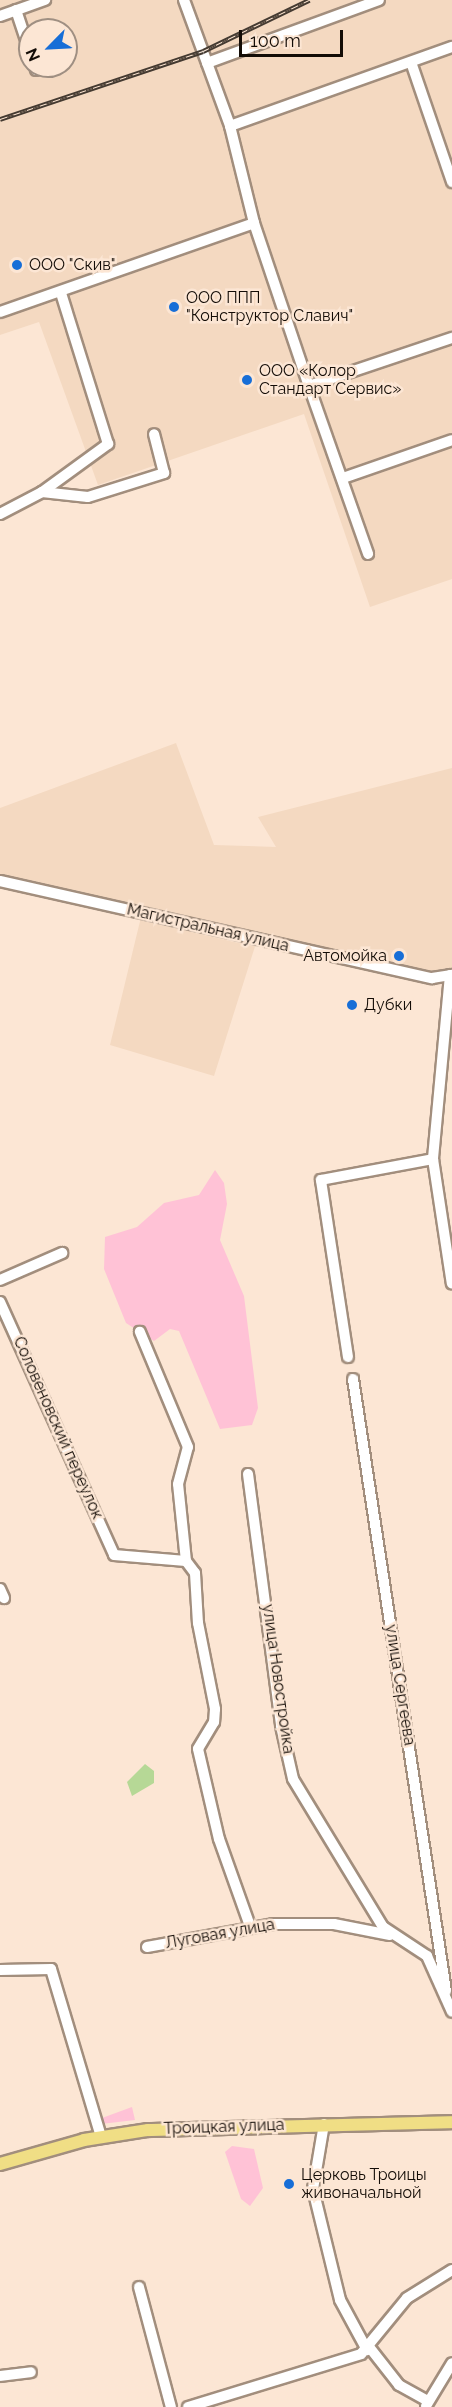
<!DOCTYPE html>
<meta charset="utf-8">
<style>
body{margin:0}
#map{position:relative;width:452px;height:2407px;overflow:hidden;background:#fce6d4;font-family:Raleway,sans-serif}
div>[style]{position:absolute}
.built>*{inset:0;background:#f4d9c1}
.green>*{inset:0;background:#ffc2d6}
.water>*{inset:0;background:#b6d896}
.roads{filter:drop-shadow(2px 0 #a28e7d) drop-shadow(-2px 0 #a28e7d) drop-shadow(0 2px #a28e7d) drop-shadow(0 -2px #a28e7d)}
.minor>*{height:10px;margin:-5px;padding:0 5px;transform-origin:5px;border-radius:5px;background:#fff}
.major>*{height:12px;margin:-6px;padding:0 6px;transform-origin:6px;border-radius:6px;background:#f0de85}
.rail>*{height:4.5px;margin-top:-2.25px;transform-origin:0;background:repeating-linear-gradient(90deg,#fce6d4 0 7px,#443a31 0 14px);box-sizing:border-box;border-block:2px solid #443a31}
.dots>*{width:16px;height:16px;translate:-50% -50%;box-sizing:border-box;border:3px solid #fce6d4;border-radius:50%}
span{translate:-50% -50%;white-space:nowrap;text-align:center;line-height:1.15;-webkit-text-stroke:5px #fce6d4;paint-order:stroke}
.poi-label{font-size:16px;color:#130c06}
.left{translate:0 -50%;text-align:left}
.right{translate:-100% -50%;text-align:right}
.street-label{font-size:16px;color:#130c06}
.north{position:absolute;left:18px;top:18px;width:60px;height:60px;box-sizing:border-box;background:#fce6d4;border:2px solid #9f8f82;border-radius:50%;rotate:246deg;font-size:16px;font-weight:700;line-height:24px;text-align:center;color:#130c06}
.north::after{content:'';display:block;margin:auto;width:21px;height:27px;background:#176ed7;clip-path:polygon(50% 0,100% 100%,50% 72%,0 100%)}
.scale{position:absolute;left:239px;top:30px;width:104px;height:27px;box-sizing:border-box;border:3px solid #130c06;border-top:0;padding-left:8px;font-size:18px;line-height:21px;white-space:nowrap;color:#130c06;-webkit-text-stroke:4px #fce6d4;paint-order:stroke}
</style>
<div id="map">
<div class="built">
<div style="clip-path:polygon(evenodd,0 0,452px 0,452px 579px,370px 607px,304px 414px,98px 485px,39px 322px,0 335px,0 0,30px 30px,66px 30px,66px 66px,30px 66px,30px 30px)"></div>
<div style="clip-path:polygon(176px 743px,214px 845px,276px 847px,258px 817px,452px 768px,452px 975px,432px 978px,257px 940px,214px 1076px,110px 1045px,142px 913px,0 880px,0 808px)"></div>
</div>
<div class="green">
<div style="clip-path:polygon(215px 1170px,224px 1183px,227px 1204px,220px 1240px,244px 1296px,258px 1408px,252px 1425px,220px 1429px,179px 1331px,170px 1329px,154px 1341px,126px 1323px,104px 1269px,105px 1237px,137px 1227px,164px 1203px,199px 1195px)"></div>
<div style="clip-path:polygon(132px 2107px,135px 2120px,101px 2124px,102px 2118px)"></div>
<div style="clip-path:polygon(232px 2146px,254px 2149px,263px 2188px,250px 2206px,241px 2199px,225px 2152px)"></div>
</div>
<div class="water">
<div style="clip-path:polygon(145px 1764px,154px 1771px,154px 1783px,132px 1796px,127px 1782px)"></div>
</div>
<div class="roads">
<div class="minor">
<div style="left:184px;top:0;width:134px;rotate:69.9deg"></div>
<div style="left:230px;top:126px;width:100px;rotate:76.1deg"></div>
<div style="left:254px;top:223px;width:172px;rotate:71.4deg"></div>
<div style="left:309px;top:386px;width:151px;rotate:-18.6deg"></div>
<div style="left:16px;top:10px;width:44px;rotate:71.6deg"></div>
<div style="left:0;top:16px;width:48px;rotate:-19.6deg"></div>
<div style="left:411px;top:62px;width:127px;rotate:71.1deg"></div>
<div style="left:207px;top:63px;width:183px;rotate:-20.1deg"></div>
<div style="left:35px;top:66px;width:4px;rotate:76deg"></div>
<div style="left:230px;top:126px;width:236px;rotate:-19.6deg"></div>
<div style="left:0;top:312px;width:269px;rotate:-19.3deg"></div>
<div style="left:309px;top:386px;width:178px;rotate:70.6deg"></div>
<div style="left:343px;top:478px;width:115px;rotate:-19.2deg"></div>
<div style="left:42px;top:492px;width:46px;rotate:6.2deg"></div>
<div style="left:88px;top:497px;width:80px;rotate:-17.5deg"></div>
<div style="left:164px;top:473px;width:40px;rotate:-104.4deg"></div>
<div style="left:0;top:514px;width:47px;rotate:-27.6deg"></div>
<div style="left:42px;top:492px;width:82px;rotate:-36deg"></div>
<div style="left:108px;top:444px;width:158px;rotate:-107.3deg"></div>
<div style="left:0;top:881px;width:443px;rotate:12.7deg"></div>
<div style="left:432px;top:978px;width:20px;rotate:-9deg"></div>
<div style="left:450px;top:975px;width:185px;rotate:95.3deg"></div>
<div style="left:433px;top:1159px;width:126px;rotate:81.4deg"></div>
<div style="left:0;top:1280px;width:68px;rotate:-23.5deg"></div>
<div style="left:0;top:1302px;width:277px;rotate:65.7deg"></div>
<div style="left:114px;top:1555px;width:72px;rotate:4.8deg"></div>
<div style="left:186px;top:1561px;width:77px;rotate:-95.9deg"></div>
<div style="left:178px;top:1484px;width:38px;rotate:-75deg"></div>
<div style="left:188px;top:1447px;width:125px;rotate:-112.7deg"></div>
<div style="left:348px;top:1357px;width:179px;rotate:-98.7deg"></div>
<div style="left:321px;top:1180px;width:114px;rotate:-10.6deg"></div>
<div style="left:353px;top:1379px;width:619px;rotate:81.36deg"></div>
<div style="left:248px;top:1474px;width:254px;rotate:82.5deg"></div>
<div style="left:281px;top:1726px;width:54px;rotate:77.2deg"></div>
<div style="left:293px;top:1779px;width:173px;rotate:58.7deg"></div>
<div style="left:383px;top:1927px;width:53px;rotate:33.4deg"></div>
<div style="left:427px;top:1956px;width:61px;rotate:65.9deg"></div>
<div style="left:186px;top:1561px;width:15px;rotate:53deg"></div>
<div style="left:195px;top:1573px;width:50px;rotate:86.6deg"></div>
<div style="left:198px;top:1623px;width:88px;rotate:78.8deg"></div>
<div style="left:215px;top:1709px;width:13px;rotate:94deg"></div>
<div style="left:214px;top:1722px;width:31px;rotate:121deg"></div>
<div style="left:198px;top:1749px;width:92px;rotate:76.9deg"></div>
<div style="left:219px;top:1839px;width:92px;rotate:70.4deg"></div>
<div style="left:0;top:1589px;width:10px;rotate:66deg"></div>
<div style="left:147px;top:1947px;width:128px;rotate:-10.3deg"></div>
<div style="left:273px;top:1924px;width:61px"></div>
<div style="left:334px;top:1924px;width:57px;rotate:11.1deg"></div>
<div style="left:0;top:1970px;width:51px;rotate:-1.1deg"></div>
<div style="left:51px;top:1969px;width:175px;rotate:73.4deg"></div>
<div style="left:324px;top:2124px;width:66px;rotate:99.6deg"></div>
<div style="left:313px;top:2189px;width:114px;rotate:76.3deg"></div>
<div style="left:340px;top:2300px;width:57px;rotate:61.6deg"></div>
<div style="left:139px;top:2287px;width:124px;rotate:75.1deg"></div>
<div style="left:370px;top:2348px;width:47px;rotate:51.9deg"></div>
<div style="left:399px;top:2385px;width:33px;rotate:29deg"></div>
<div style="left:0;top:2376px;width:31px;rotate:-7deg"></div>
<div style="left:426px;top:2406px;width:50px;rotate:-58.8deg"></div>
<div style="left:188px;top:2407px;width:181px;rotate:-17deg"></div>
<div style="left:361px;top:2354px;width:72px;rotate:-50.6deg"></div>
<div style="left:407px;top:2298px;width:53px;rotate:-31.9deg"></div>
</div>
<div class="major">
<div style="left:0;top:2164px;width:87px;rotate:-15.9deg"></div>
<div style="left:84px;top:2140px;width:65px;rotate:-8.9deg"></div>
<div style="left:148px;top:2130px;width:304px;rotate:-1.5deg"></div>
</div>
</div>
<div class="rail">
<div style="left:0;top:119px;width:214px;rotate:-18.5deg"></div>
<div style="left:203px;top:51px;width:118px;rotate:-25.7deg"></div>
</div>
<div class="dots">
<div style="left:17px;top:265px;background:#176ed7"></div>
<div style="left:174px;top:307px;background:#176ed7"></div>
<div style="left:247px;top:380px;background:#176ed7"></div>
<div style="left:399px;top:956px;background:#176ed7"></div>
<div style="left:352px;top:1005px;background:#176ed7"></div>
<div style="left:289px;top:2184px;background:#176ed7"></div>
</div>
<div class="poi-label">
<span class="left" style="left:29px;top:265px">ООО "Скив"</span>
<span class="left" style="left:186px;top:307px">ООО ППП<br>"Конструктор Славич"</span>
<span class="left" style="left:259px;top:380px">ООО «Колор<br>Стандарт Сервис»</span>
<span class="right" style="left:387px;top:956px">Автомойка</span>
<span class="left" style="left:364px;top:1005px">Дубки</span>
<span class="left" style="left:301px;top:2184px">Церковь Троицы<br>живоначальной</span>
</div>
<div class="street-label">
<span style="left:208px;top:928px;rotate:13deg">Магистральная улица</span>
<span style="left:58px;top:1428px;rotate:66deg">Соловеновский переулок</span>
<span style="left:278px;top:1679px;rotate:82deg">улица Новостройка</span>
<span style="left:400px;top:1685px;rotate:81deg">улица Сергеева</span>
<span style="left:220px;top:1934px;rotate:-10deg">Луговая улица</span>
<span style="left:224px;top:2127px;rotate:-2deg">Троицкая улица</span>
</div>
<div class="north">N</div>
<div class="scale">100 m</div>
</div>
